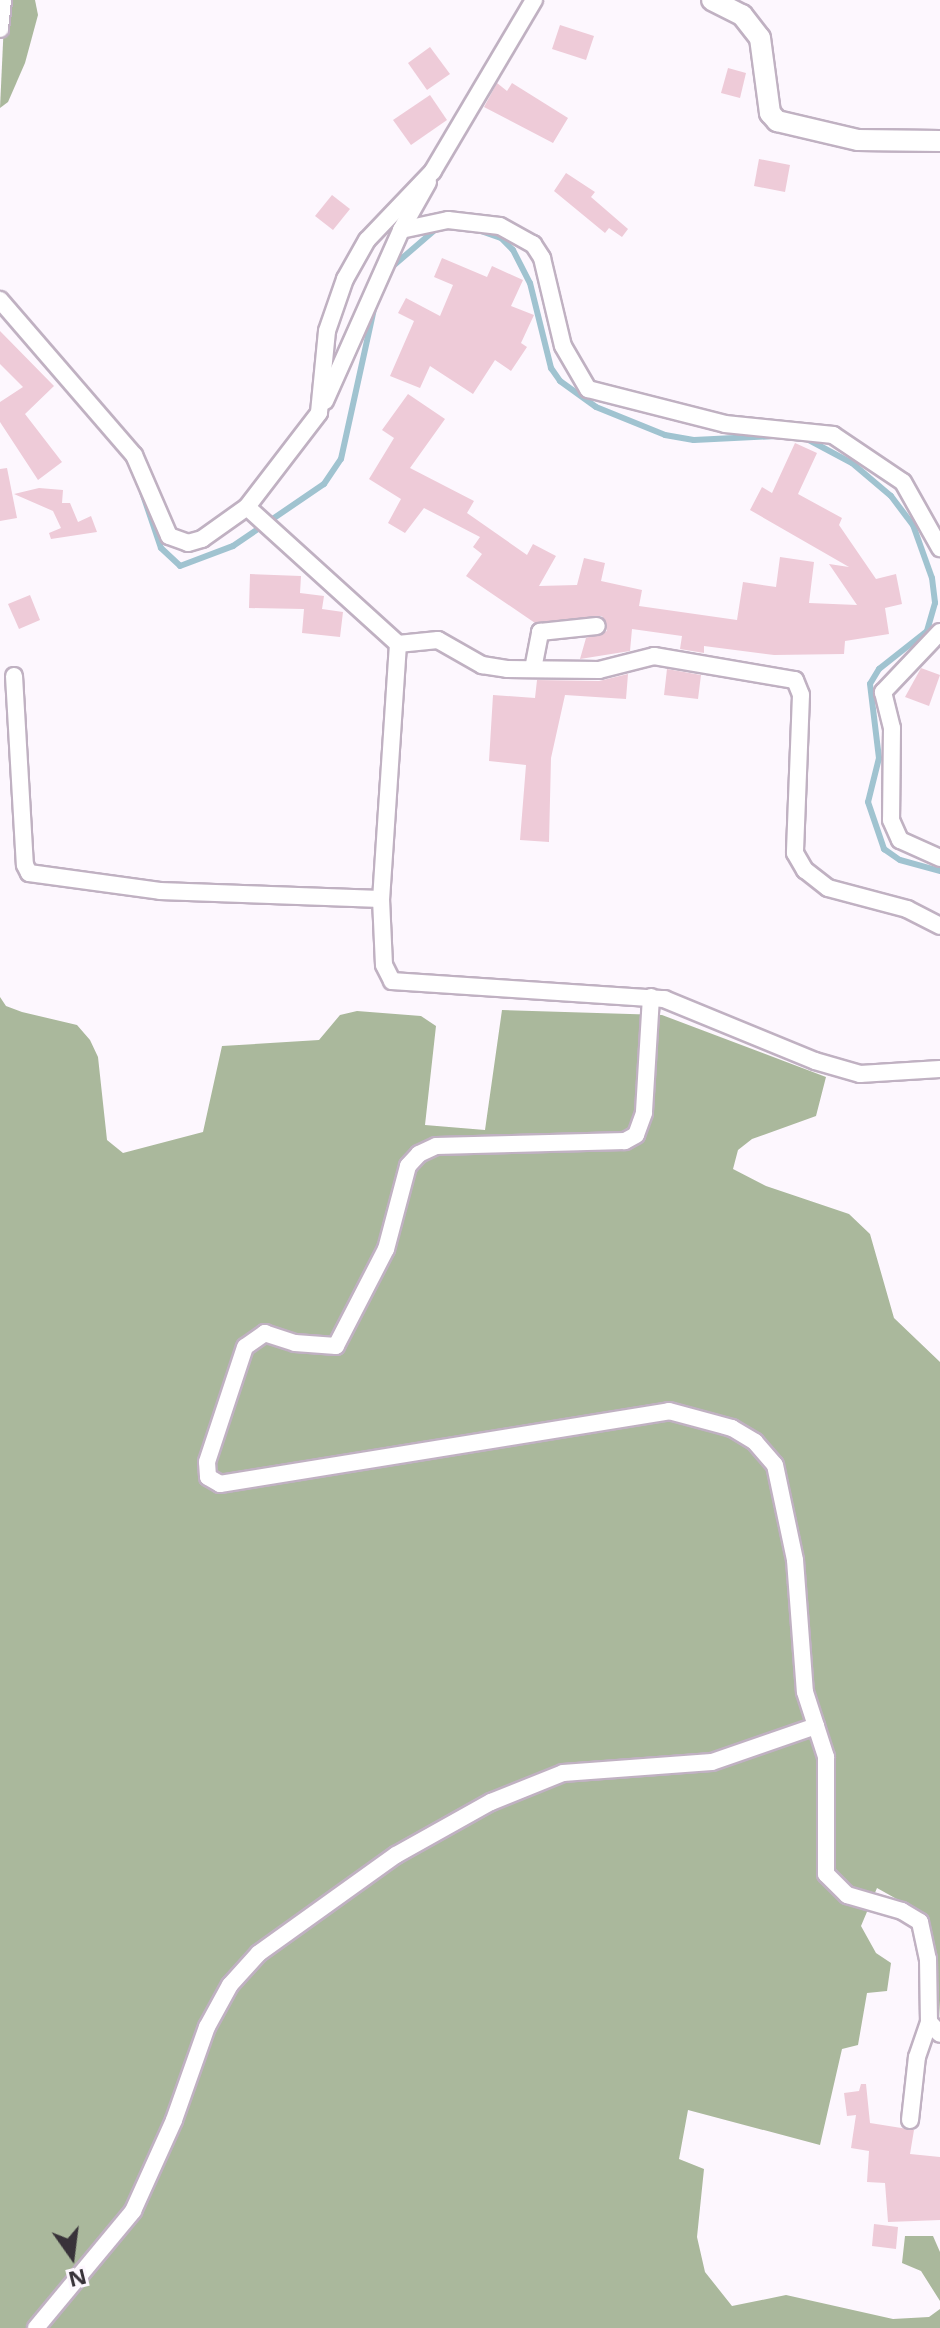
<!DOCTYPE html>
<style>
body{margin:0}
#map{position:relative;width:940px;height:2328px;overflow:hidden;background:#fdf7fe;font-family:"Open Sans",sans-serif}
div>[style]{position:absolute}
.forest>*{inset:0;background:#aab89c}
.stream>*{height:6px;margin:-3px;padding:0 3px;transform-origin:3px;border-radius:3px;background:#a0c3d0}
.building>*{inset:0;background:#eecbd8}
.roads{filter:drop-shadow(2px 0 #c0b1c2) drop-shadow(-2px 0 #c0b1c2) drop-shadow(0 2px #c0b1c2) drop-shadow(0 -2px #c0b1c2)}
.minor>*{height:16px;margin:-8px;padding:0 8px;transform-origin:8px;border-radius:8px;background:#fff}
.tertiary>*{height:20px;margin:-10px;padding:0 10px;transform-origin:10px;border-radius:10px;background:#fff}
span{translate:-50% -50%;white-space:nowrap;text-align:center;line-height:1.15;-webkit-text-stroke:6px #fdf7fe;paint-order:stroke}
.north{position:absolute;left:32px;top:2216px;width:80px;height:80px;-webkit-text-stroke:6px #fdf7fe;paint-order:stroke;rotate:166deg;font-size:22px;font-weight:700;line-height:32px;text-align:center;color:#383239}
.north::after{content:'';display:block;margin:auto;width:28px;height:36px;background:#383239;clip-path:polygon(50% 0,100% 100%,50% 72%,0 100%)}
</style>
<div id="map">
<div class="forest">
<div style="clip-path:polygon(5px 0,35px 0,38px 15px,25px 63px,8px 102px,0 108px)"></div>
<div style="clip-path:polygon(0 997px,6px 1006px,22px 1012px,77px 1025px,90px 1040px,98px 1057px,107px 1140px,123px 1153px,203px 1132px,222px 1046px,319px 1040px,340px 1015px,357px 1011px,421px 1016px,436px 1026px,425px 1125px,485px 1130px,502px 1010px,662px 1015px,826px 1077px,816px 1116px,752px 1139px,738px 1150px,733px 1169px,766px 1186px,849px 1214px,870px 1234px,894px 1318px,940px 1362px,940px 2021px,937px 1959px,927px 1916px,877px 1888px,861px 1926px,876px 1953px,891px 1963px,887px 1991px,867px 1993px,858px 2045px,842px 2049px,820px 2145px,688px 2110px,679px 2159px,704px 2169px,697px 2237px,705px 2272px,732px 2306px,786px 2295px,893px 2319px,929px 2317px,940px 2309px,940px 2328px,0 2328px)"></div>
<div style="clip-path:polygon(905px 2236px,933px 2236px,940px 2252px,940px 2301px,921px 2271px,902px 2263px)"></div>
</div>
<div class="stream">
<div style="left:478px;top:230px;width:24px;rotate:19deg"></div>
<div style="left:501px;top:238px;width:17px;rotate:45deg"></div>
<div style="left:513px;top:250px;width:37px;rotate:63deg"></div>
<div style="left:530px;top:283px;width:88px;rotate:76.1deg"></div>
<div style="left:551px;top:368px;width:16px;rotate:55deg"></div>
<div style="left:560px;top:381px;width:44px;rotate:35.8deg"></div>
<div style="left:596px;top:407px;width:74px;rotate:22.1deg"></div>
<div style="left:665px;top:435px;width:29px;rotate:10deg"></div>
<div style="left:694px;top:440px;width:83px;rotate:-2.8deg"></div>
<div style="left:393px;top:266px;width:57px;rotate:-40.7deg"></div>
<div style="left:807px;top:439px;width:51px;rotate:28.1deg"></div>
<div style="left:852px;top:463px;width:51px;rotate:40.2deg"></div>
<div style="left:891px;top:496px;width:36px;rotate:53deg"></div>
<div style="left:913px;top:525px;width:56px;rotate:70.3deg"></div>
<div style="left:932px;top:578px;width:25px;rotate:83deg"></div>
<div style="left:935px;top:603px;width:29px;rotate:106deg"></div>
<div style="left:927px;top:631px;width:61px;rotate:141.6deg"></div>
<div style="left:879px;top:669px;width:17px;rotate:121deg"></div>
<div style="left:870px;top:684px;width:75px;rotate:83.1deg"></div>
<div style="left:879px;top:758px;width:45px;rotate:104deg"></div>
<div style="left:868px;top:802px;width:50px;rotate:71.2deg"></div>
<div style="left:884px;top:849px;width:19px;rotate:35deg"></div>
<div style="left:900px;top:860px;width:41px;rotate:15.4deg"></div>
<div style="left:142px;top:492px;width:59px;rotate:71.3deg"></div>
<div style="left:161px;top:548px;width:26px;rotate:43deg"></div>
<div style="left:180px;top:566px;width:57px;rotate:-20.7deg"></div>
<div style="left:233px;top:546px;width:110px;rotate:-34.3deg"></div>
<div style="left:324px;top:484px;width:30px;rotate:-56deg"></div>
<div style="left:341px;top:459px;width:158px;rotate:-77.6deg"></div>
</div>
<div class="building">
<div style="clip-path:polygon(560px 25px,594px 36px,586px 60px,552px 49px)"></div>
<div style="clip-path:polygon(430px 47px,450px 74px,427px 90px,408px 63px)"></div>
<div style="clip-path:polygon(728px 68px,746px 73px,740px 98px,721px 93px)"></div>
<div style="clip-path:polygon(497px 83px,507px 91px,512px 83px,568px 118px,553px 143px,484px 107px)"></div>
<div style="clip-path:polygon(430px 95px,447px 120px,411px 145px,393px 120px)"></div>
<div style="clip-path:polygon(759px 159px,790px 165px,785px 192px,754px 186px)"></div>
<div style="clip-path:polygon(566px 173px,595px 192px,591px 197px,628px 229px,622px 237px,609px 228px,605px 233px,554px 191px)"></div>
<div style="clip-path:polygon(332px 195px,350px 209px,333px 230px,315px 216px)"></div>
<div style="clip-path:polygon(442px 258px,487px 277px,492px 266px,523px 280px,511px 306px,534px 315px,521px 343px,527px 347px,511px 371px,495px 360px,473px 394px,430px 366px,420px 388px,390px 376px,414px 321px,398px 313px,406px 298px,440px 316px,453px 285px,434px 277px)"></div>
<div style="clip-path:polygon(0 331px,54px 386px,25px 414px,62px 462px,38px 480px,0 422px,0 402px,23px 387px,0 364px)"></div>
<div style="clip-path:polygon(408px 394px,445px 419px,410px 468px,474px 501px,467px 513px,527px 555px,533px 544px,556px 556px,539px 586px,577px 585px,584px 558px,605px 563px,601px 581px,642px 590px,639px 606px,737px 620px,743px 582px,776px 587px,780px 557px,814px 562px,809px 603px,857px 605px,829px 564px,849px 567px,750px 510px,762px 487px,772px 493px,795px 443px,817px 453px,798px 494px,842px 518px,839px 525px,876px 579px,896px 574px,902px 604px,885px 608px,889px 634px,845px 641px,844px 654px,774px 655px,704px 646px,704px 653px,680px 649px,682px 636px,632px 629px,630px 651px,580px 659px,586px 638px,607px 631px,602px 616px,535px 623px,466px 576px,482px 554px,473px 547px,480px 537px,424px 508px,405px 533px,388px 523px,401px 499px,369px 479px,394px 438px,382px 430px)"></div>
<div style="clip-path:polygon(7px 468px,17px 518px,0 521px,0 469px)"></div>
<div style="clip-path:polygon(39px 488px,63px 490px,62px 503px,70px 503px,78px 522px,91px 516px,97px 532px,51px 539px,49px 533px,61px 528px,53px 511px,14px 494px)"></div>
<div style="clip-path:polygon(250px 574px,301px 576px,300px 593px,324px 596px,322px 609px,343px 612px,340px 637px,302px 633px,304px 609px,249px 608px)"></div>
<div style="clip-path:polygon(30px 595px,40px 620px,19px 629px,8px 604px)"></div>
<div style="clip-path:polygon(921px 668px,940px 675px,929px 706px,905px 697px)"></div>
<div style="clip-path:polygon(667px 669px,701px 675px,698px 699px,664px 695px)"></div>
<div style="clip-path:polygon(628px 674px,626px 699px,565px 695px,551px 758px,549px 842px,520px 840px,526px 765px,489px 761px,493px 695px,535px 698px,537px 680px,599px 681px)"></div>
<div style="clip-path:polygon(861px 2084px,866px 2084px,870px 2123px,914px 2130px,910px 2154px,940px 2157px,940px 2220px,888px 2222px,885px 2183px,867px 2182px,869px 2151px,851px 2148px,856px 2115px,847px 2116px,844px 2093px,859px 2091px)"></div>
<div style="clip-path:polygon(874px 2224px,898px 2227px,896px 2249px,872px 2246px)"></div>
</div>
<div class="roads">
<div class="minor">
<div style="left:534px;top:0;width:199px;rotate:120.6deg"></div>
<div style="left:433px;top:171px;width:95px;rotate:133.7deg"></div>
<div style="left:367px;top:240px;width:45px;rotate:119.4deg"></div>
<div style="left:345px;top:279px;width:55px;rotate:109.1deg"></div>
<div style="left:327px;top:331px;width:82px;rotate:95.6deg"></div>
<div style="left:319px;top:413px;width:118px;rotate:127.5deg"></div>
<div style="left:247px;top:507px;width:204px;rotate:42.2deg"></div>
<div style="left:398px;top:644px;width:40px;rotate:-5.7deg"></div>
<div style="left:438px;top:640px;width:51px;rotate:29.6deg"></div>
<div style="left:482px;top:665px;width:25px;rotate:9deg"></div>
<div style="left:507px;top:669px;width:92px;rotate:0.6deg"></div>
<div style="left:599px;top:670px;width:57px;rotate:-14.3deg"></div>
<div style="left:654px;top:656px;width:143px;rotate:9.7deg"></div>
<div style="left:795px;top:680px;width:16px;rotate:68deg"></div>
<div style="left:801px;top:695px;width:158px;rotate:92.2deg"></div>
<div style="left:795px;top:853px;width:20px;rotate:60deg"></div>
<div style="left:805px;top:870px;width:29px;rotate:38deg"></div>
<div style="left:828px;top:888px;width:82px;rotate:14.9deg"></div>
<div style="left:907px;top:909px;width:37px;rotate:27deg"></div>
<div style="left:0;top:29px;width:29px;rotate:-84deg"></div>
<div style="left:401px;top:230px;width:55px;rotate:-60.6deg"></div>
<div style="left:0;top:300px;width:205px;rotate:49.2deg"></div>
<div style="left:134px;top:455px;width:88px;rotate:66.6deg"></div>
<div style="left:169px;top:536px;width:20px;rotate:20deg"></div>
<div style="left:188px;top:543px;width:15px;rotate:-16deg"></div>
<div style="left:202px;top:539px;width:55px;rotate:-35.4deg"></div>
<div style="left:325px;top:401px;width:187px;rotate:-66deg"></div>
<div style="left:401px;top:230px;width:48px;rotate:-12deg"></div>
<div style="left:448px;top:220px;width:52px;rotate:6.6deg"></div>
<div style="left:500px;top:226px;width:38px;rotate:29deg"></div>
<div style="left:533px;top:244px;width:17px;rotate:57deg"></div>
<div style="left:542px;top:258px;width:90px;rotate:76.6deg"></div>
<div style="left:563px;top:346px;width:50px;rotate:59.8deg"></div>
<div style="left:588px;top:389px;width:141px;rotate:14.3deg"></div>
<div style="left:725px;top:424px;width:109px;rotate:5.8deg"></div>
<div style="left:833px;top:435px;width:84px;rotate:33.9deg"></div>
<div style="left:903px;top:482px;width:76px;rotate:60.7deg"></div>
<div style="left:940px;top:632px;width:83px;rotate:133.5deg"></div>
<div style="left:883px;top:692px;width:37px;rotate:76deg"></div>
<div style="left:892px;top:728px;width:92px;rotate:90.6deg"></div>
<div style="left:891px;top:820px;width:22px;rotate:66deg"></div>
<div style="left:900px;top:840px;width:44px;rotate:24.2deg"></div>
<div style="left:398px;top:644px;width:256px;rotate:93.8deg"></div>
<div style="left:381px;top:899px;width:66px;rotate:87.4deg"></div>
<div style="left:384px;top:965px;width:18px;rotate:63deg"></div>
<div style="left:392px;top:981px;width:273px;rotate:3.8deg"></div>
<div style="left:664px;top:999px;width:163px;rotate:22.3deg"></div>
<div style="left:815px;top:1061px;width:47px;rotate:16.1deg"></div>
<div style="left:860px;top:1074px;width:80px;rotate:-3.6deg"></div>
<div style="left:533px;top:669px;width:38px;rotate:-79deg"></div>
<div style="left:540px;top:632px;width:57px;rotate:-6deg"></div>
<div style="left:14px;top:676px;width:189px;rotate:86.7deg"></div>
<div style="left:25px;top:865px;width:9px;rotate:63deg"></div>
<div style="left:29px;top:873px;width:132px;rotate:7.8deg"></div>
<div style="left:160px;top:891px;width:221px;rotate:2.1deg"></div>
<div style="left:651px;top:997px;width:116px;rotate:93.5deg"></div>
<div style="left:644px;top:1113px;width:23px;rotate:110deg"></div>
<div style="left:636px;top:1135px;width:13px;rotate:151deg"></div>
<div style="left:625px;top:1141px;width:189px;rotate:178.5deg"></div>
<div style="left:436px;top:1146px;width:19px;rotate:155deg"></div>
<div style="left:419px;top:1154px;width:16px;rotate:133deg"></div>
<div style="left:408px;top:1166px;width:86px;rotate:104.8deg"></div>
<div style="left:386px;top:1249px;width:109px;rotate:117.3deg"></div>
<div style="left:336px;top:1346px;width:41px;rotate:-175.8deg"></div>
<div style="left:295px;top:1343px;width:32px;rotate:-162deg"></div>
<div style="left:265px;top:1333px;width:24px;rotate:145deg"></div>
<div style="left:245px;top:1347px;width:121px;rotate:108.3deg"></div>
<div style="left:207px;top:1462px;width:15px;rotate:86deg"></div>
<div style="left:208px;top:1477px;width:14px;rotate:30deg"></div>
<div style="left:220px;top:1484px;width:455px;rotate:-9.2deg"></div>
<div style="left:669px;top:1411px;width:65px;rotate:15.1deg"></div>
<div style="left:732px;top:1428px;width:27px;rotate:31deg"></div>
<div style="left:755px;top:1442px;width:30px;rotate:49deg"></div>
<div style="left:775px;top:1465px;width:97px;rotate:78.1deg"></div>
<div style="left:795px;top:1560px;width:132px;rotate:85.7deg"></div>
<div style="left:805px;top:1692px;width:36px;rotate:72deg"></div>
<div style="left:910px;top:2120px;width:63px;rotate:-83.7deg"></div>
<div style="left:917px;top:2057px;width:37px;rotate:-71deg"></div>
<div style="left:36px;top:2328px;width:152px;rotate:-50.3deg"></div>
<div style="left:133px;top:2211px;width:100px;rotate:-65.7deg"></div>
<div style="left:174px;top:2120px;width:99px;rotate:-70.5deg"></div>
<div style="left:207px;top:2027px;width:48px;rotate:-61.3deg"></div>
<div style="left:230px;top:1985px;width:43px;rotate:-47.8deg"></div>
<div style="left:259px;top:1953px;width:168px;rotate:-35.6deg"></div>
<div style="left:396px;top:1855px;width:109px;rotate:-29.2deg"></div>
<div style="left:491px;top:1802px;width:78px;rotate:-21.9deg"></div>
<div style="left:563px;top:1773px;width:149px;rotate:-4.2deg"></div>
<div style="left:712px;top:1762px;width:110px;rotate:-19.1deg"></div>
<div style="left:816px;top:1726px;width:33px;rotate:72deg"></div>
<div style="left:826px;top:1757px;width:117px;rotate:90deg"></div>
<div style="left:826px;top:1874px;width:30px;rotate:45deg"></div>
<div style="left:847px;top:1895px;width:57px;rotate:16.2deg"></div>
<div style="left:902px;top:1911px;width:21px;rotate:31deg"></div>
<div style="left:920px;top:1922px;width:38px;rotate:78deg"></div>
<div style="left:928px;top:1959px;width:63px;rotate:89.1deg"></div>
<div style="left:929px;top:2022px;width:16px;rotate:47deg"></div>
</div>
<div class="tertiary">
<div style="left:712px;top:0;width:34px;rotate:27deg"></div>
<div style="left:742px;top:15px;width:29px;rotate:52deg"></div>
<div style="left:760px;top:38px;width:76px;rotate:82.4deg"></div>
<div style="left:770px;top:113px;width:11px;rotate:49deg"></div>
<div style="left:777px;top:121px;width:83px;rotate:13.2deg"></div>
<div style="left:858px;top:140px;width:82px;rotate:0.7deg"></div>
</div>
</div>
<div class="north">N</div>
</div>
